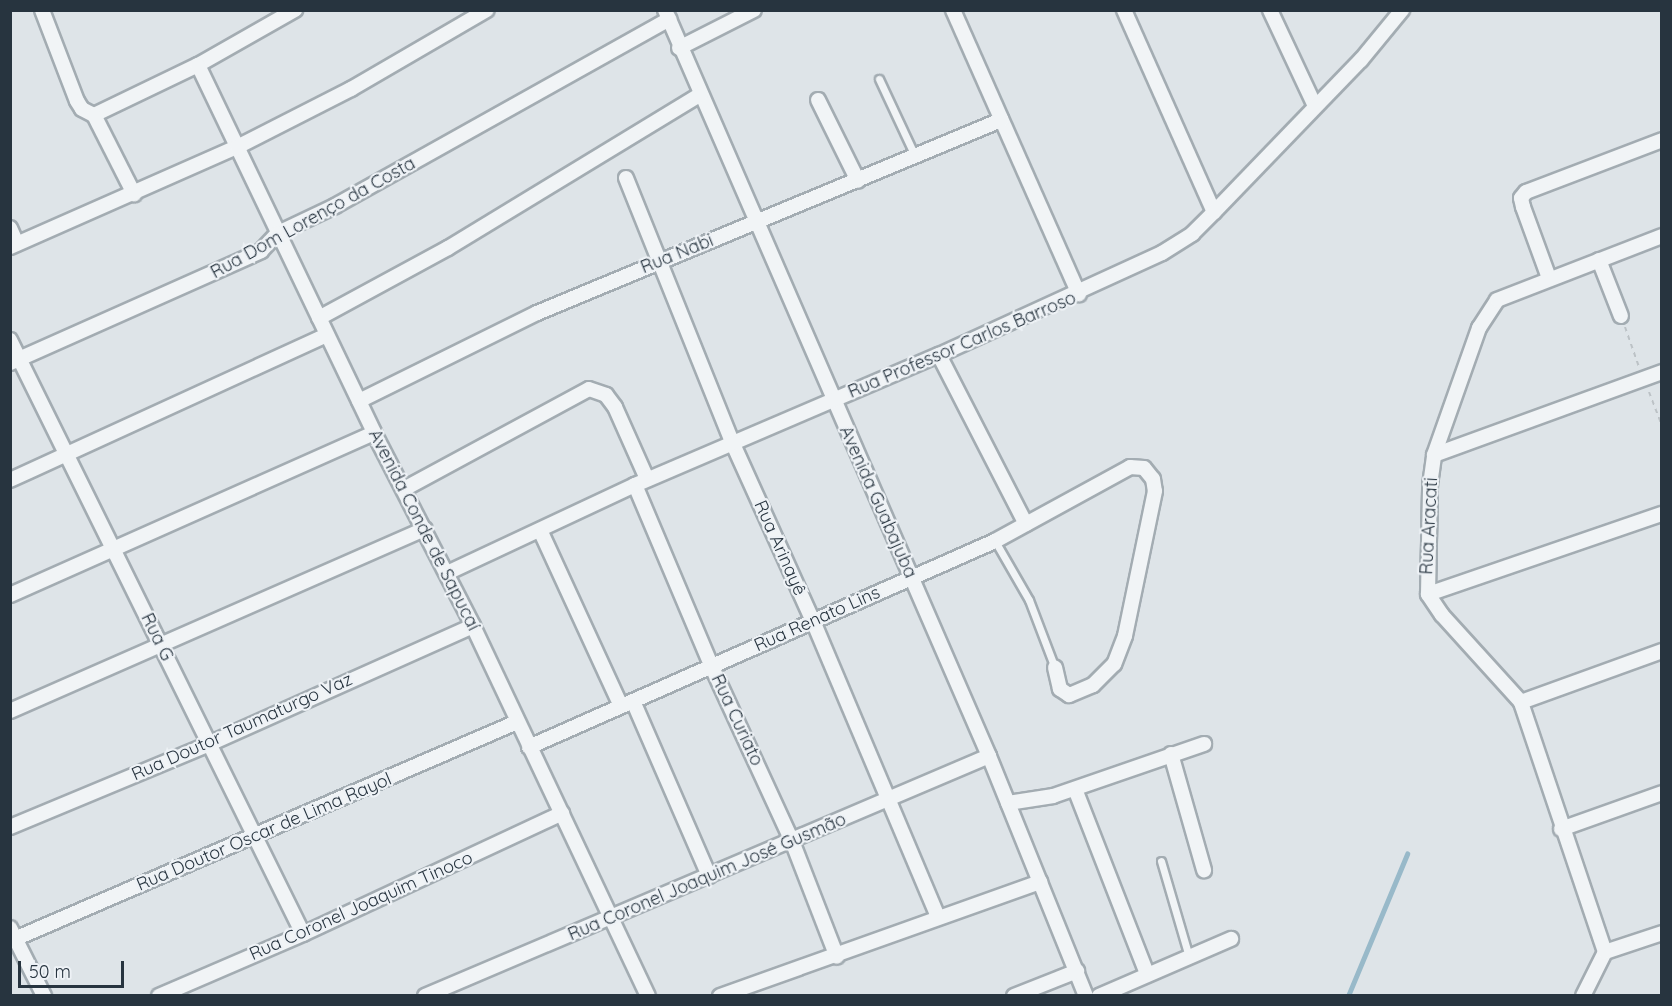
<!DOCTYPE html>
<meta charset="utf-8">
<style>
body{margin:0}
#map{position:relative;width:1672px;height:1006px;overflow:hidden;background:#dee4e8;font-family:Quicksand,sans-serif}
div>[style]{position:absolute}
.stream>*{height:4.5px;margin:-2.25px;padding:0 2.25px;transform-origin:2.25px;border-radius:2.25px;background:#98b9c9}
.path>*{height:2px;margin-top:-1px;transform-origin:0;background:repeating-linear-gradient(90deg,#bcc2c6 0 4.5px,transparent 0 9px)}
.roads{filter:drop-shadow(2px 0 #a3acb2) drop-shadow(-2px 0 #a3acb2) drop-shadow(0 2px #a3acb2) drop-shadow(0 -2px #a3acb2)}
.lane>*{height:7px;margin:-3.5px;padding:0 3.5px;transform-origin:3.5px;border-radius:3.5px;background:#f1f4f6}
.street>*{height:14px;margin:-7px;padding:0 7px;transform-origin:7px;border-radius:7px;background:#f1f4f6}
span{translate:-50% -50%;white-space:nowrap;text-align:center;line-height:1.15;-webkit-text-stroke:4.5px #eef2f6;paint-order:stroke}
.street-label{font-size:18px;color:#27343f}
.frame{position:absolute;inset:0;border:12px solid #27343f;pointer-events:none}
.scale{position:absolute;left:18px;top:961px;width:106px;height:27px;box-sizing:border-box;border:3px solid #27343f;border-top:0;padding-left:8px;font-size:18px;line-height:21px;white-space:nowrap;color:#27343f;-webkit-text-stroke:4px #eef2f6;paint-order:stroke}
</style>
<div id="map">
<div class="stream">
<div style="left:1348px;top:996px;width:154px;rotate:-67.4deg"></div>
</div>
<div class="path">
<div style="left:1625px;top:327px;width:42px;rotate:70.7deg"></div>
<div style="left:1649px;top:392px;width:36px;rotate:69deg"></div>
</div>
<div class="roads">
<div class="lane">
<div style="left:879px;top:79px;width:85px;rotate:64.9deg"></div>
<div style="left:995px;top:541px;width:68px;rotate:60deg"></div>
<div style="left:1029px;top:600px;width:73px;rotate:69.1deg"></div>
<div style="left:1161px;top:861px;width:100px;rotate:73.7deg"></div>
</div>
<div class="street">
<div style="left:42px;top:10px;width:97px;rotate:69deg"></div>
<div style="left:77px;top:101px;width:9px;rotate:58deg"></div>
<div style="left:82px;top:109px;width:13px;rotate:27deg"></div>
<div style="left:94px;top:115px;width:115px;rotate:-25.7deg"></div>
<div style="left:198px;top:65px;width:112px;rotate:-29.6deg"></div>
<div style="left:665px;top:10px;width:813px;rotate:66.52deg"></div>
<div style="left:989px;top:756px;width:259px;rotate:68deg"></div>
<div style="left:953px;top:10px;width:311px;rotate:66.1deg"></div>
<div style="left:1124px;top:10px;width:221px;rotate:66deg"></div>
<div style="left:1270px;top:10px;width:106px;rotate:64.9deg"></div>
<div style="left:679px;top:48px;width:84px;rotate:-26.9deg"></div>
<div style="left:198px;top:65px;width:408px;rotate:64.4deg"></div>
<div style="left:374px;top:433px;width:217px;rotate:62.8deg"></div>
<div style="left:473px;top:626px;width:409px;rotate:64.7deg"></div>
<div style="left:818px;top:100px;width:90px;rotate:63.7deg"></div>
<div style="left:94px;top:115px;width:89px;rotate:63.1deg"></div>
<div style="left:626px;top:178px;width:287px;rotate:68.1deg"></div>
<div style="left:733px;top:444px;width:194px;rotate:65.7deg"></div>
<div style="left:813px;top:621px;width:321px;rotate:67.1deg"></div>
<div style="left:10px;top:228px;width:17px;rotate:66deg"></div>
<div style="left:10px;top:247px;width:248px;rotate:-23.8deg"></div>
<div style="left:237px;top:147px;width:128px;rotate:-27deg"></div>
<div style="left:351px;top:89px;width:157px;rotate:-30.2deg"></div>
<div style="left:1599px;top:260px;width:60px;rotate:68.6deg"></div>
<div style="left:1549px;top:278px;width:76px;rotate:-110.1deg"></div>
<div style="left:1523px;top:207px;width:9px;rotate:-103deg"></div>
<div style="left:1521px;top:198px;width:8px;rotate:-50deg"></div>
<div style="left:1526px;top:192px;width:146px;rotate:-20.9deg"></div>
<div style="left:319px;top:318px;width:147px;rotate:-28.5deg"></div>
<div style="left:448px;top:248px;width:295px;rotate:-31.3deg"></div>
<div style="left:10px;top:340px;width:662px;rotate:63.74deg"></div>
<div style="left:939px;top:355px;width:190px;rotate:62.8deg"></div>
<div style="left:10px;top:363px;width:275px;rotate:-24deg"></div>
<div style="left:261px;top:251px;width:25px;rotate:-47deg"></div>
<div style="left:278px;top:233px;width:63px;rotate:-25.3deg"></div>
<div style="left:335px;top:206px;width:383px;rotate:-29.2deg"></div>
<div style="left:359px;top:401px;width:199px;rotate:-26.3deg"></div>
<div style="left:537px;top:313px;width:503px;rotate:-22.58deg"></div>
<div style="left:1434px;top:455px;width:243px;rotate:-20deg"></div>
<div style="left:10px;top:480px;width:348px;rotate:-24.6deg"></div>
<div style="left:635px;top:485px;width:195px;rotate:67.1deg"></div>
<div style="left:711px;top:665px;width:194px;rotate:65.3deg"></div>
<div style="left:792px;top:841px;width:124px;rotate:68.8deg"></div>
<div style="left:404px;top:489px;width:210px;rotate:-28.4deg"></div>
<div style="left:589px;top:389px;width:18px;rotate:19deg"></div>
<div style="left:606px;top:395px;width:15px;rotate:53deg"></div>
<div style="left:615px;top:407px;width:79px;rotate:66deg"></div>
<div style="left:540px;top:530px;width:194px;rotate:65.3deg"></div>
<div style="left:447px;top:573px;width:208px;rotate:-25.1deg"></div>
<div style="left:635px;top:485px;width:331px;rotate:-23.2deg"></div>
<div style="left:939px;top:355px;width:245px;rotate:-24.6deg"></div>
<div style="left:1162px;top:253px;width:36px;rotate:-32deg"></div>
<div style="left:1192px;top:234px;width:31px;rotate:-45deg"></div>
<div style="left:1214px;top:212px;width:211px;rotate:-46deg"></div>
<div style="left:1361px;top:60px;width:65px;rotate:-50.6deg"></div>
<div style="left:1428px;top:594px;width:247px;rotate:-18.9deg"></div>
<div style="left:10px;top:595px;width:398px;rotate:-24deg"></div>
<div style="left:633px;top:701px;width:191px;rotate:66.5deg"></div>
<div style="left:1521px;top:702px;width:150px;rotate:-19.9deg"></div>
<div style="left:10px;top:711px;width:453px;rotate:-23.7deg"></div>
<div style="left:529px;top:747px;width:510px;rotate:-23.85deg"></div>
<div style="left:995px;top:541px;width:154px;rotate:-28.7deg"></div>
<div style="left:1130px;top:467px;width:14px;rotate:4deg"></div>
<div style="left:1144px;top:468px;width:14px;rotate:51deg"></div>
<div style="left:1153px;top:479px;width:12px;rotate:81deg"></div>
<div style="left:1155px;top:491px;width:148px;rotate:101.7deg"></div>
<div style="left:1125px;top:636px;width:30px;rotate:111deg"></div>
<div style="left:1114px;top:664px;width:30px;rotate:135deg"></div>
<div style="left:1093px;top:685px;width:26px;rotate:157deg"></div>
<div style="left:1069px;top:695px;width:11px;rotate:-146deg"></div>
<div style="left:1060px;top:689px;width:22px;rotate:-103deg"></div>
<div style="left:1171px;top:754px;width:121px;rotate:74.1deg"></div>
<div style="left:1075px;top:789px;width:199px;rotate:68.7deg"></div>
<div style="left:1008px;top:803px;width:46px;rotate:-8.8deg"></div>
<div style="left:1053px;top:796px;width:160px;rotate:-19deg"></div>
<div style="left:10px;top:827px;width:216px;rotate:-22.6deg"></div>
<div style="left:209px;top:744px;width:289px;rotate:-24.1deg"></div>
<div style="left:1561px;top:829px;width:107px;rotate:-19.6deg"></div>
<div style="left:10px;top:928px;width:76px;rotate:63.4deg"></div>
<div style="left:10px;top:941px;width:552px;rotate:-23.36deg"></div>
<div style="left:1605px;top:952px;width:60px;rotate:-18.4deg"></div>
<div style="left:159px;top:996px;width:157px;rotate:-23.3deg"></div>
<div style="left:303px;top:934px;width:286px;rotate:-25deg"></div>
<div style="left:425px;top:996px;width:613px;rotate:-23.05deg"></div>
<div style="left:720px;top:996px;width:340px;rotate:-19.6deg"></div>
<div style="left:1014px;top:996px;width:68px;rotate:-21.6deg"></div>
<div style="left:1099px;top:996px;width:144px;rotate:-23.4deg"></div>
<div style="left:1583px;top:996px;width:49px;rotate:-63.4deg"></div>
<div style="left:1605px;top:952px;width:264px;rotate:-108.6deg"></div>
<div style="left:1521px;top:702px;width:118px;rotate:-132.2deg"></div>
<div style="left:1442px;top:615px;width:25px;rotate:-124deg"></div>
<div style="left:1428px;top:594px;width:109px;rotate:-88.9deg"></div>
<div style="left:1430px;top:485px;width:30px;rotate:-82deg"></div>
<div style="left:1434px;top:455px;width:135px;rotate:-70.5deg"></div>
<div style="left:1479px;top:328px;width:33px;rotate:-57deg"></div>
<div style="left:1497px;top:300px;width:177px;rotate:-21.2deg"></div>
</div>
</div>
<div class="street-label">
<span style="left:313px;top:218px;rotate:-29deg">Rua Dom Lorenço da Costa</span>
<span style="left:677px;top:254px;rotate:-22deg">Rua Nabi</span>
<span style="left:962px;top:345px;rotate:-23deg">Rua Professor Carlos Barroso</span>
<span style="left:878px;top:502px;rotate:66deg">Avenida Guabajuba</span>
<span style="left:1429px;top:526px;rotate:-87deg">Rua Aracati</span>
<span style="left:424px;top:530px;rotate:63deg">Avenida Conde de Sapucaí</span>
<span style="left:780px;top:548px;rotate:66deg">Rua Arinayê</span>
<span style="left:817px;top:619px;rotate:-24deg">Rua Renato Lins</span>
<span style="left:157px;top:637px;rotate:64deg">Rua G</span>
<span style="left:737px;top:720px;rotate:65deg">Rua Curiato</span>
<span style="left:242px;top:727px;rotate:-24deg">Rua Doutor Taumaturgo Vaz</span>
<span style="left:264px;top:832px;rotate:-23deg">Rua Doutor Oscar de Lima Rayol</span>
<span style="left:707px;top:877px;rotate:-23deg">Rua Coronel Joaquim José Gusmão</span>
<span style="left:361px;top:906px;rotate:-24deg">Rua Coronel Joaquim Tinoco</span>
</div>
<div class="frame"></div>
<div class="scale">50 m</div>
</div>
